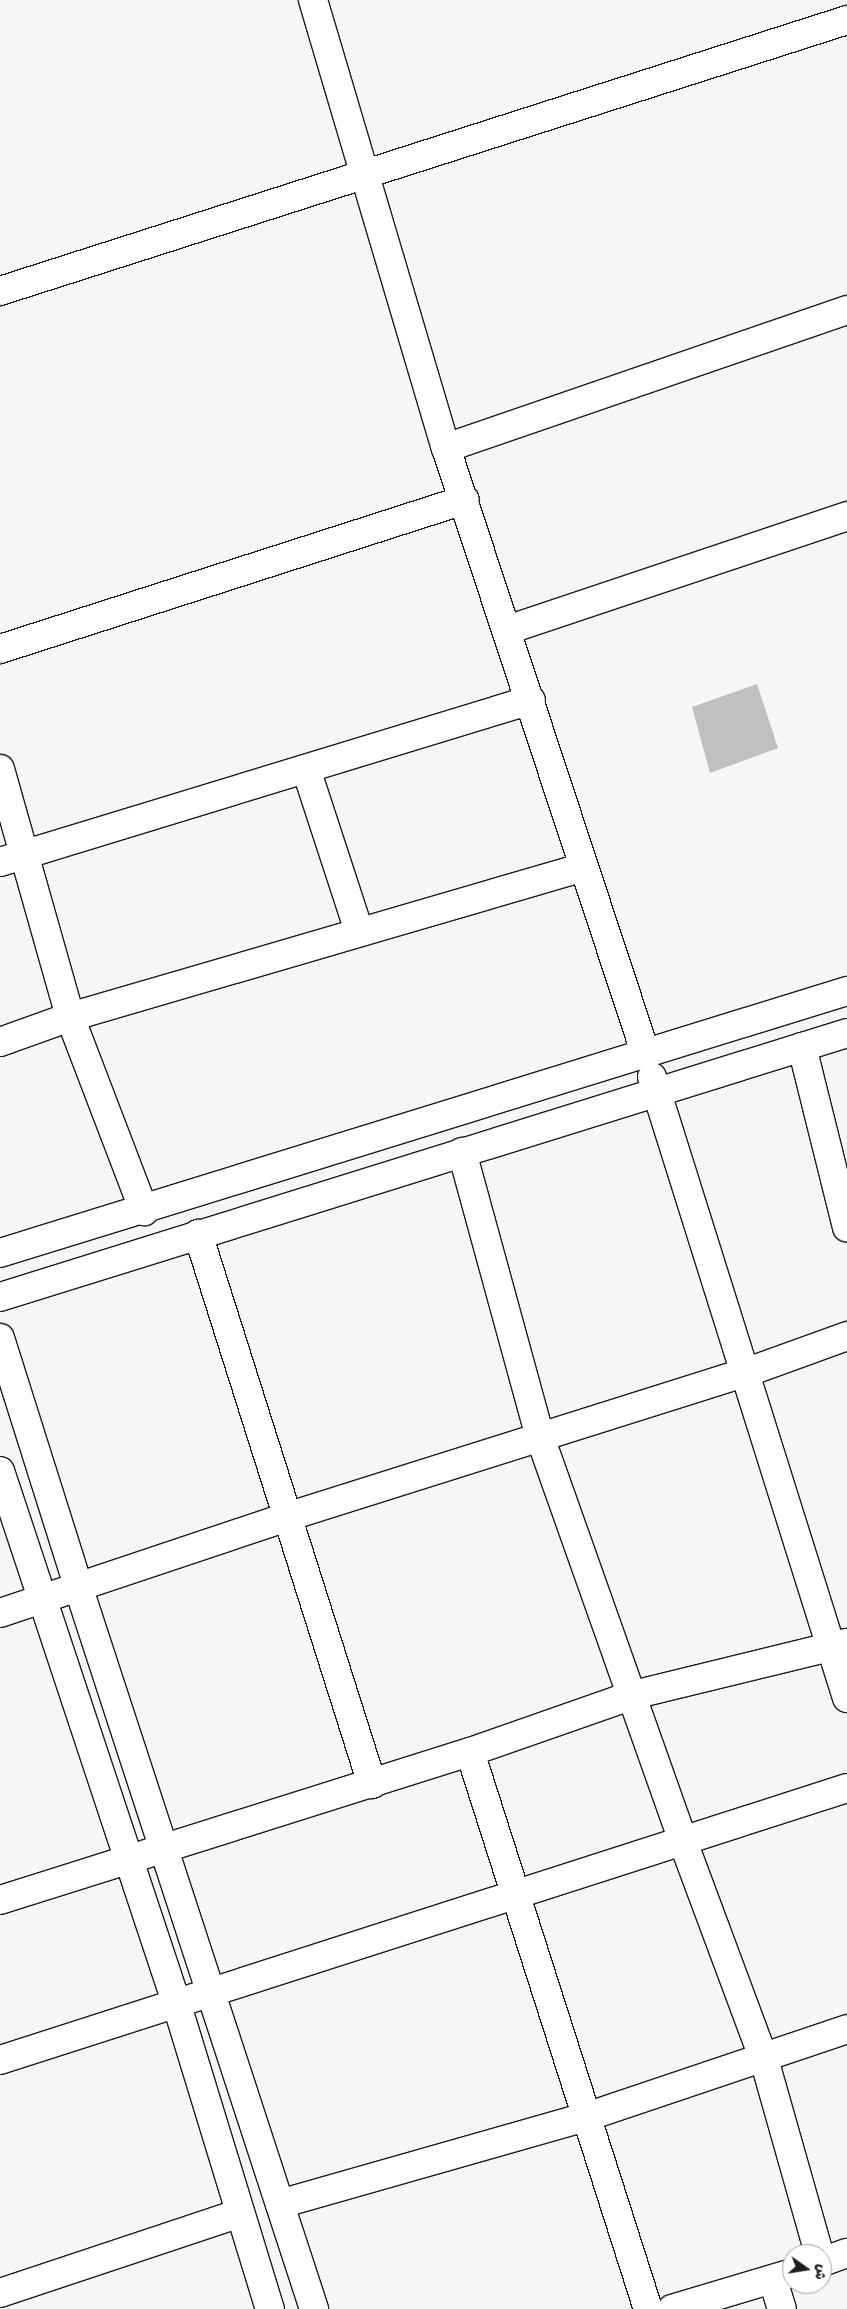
<!DOCTYPE html>
<meta charset="utf-8">
<style>
body{margin:0}
#map{position:relative;width:847px;height:2309px;overflow:hidden;background:#f6f6f6;font-family:"Architects Daughter","Playpen Sans Arabic",sans-serif}
div>[style]{position:absolute}
.building>*{inset:0;background:#c0c0c0}
.roads{filter:drop-shadow(1px 0 #1c1c1c) drop-shadow(-1px 0 #1c1c1c) drop-shadow(0 1px #1c1c1c) drop-shadow(0 -1px #1c1c1c)}
.street>*{height:28px;margin:-14px;padding:0 14px;transform-origin:14px;border-radius:14px;background:#fff}
.secondary>*{height:28px;margin:-14px;padding:0 14px;transform-origin:14px;border-radius:14px;background:#fff}
span{translate:-50% -50%;white-space:nowrap;text-align:center;line-height:1.15;-webkit-text-stroke:5px #fff;paint-order:stroke}
.north{position:absolute;left:782px;top:2244px;width:50px;height:50px;box-sizing:border-box;background:#fff;border:1px solid #a4a4a4;border-radius:50%;rotate:103deg;font-size:14px;font-weight:700;line-height:20px;text-align:center;color:#1c1c1c}
.north::after{content:'';display:block;margin:auto;width:18px;height:22px;background:#1c1c1c;clip-path:polygon(50% 0,100% 100%,50% 72%,0 100%)}
</style>
<div id="map">
<div class="building">
<div style="clip-path:polygon(757px 684px,778px 748px,710px 773px,692px 707px)"></div>
</div>
<div class="roads">
<div class="street">
<div style="left:313px;top:0;width:467px;rotate:73.5deg"></div>
<div style="left:446px;top:448px;width:639px;rotate:71.76deg"></div>
<div style="left:0;top:291px;width:889px;rotate:-17.74deg"></div>
<div style="left:446px;top:448px;width:424px;rotate:-19deg"></div>
<div style="left:507px;top:630px;width:359px;rotate:-18.5deg"></div>
<div style="left:0;top:649px;width:488px;rotate:-17.8deg"></div>
<div style="left:0;top:769px;width:258px;rotate:74.2deg"></div>
<div style="left:70px;top:1017px;width:208px;rotate:69.1deg"></div>
<div style="left:306px;top:769px;width:170px;rotate:71.9deg"></div>
<div style="left:0;top:862px;width:555px;rotate:-16.97deg"></div>
<div style="left:0;top:1042px;width:74px;rotate:-19.7deg"></div>
<div style="left:70px;top:1017px;width:535px;rotate:-16.27deg"></div>
<div style="left:802px;top:1047px;width:186px;rotate:76deg"></div>
<div style="left:462px;top:1152px;width:295px;rotate:74.7deg"></div>
<div style="left:540px;top:1437px;width:426px;rotate:70.5deg"></div>
<div style="left:682px;top:1839px;width:235px;rotate:69.6deg"></div>
<div style="left:764px;top:2059px;width:203px;rotate:74.2deg"></div>
<div style="left:198px;top:1234px;width:577px;rotate:72.44deg"></div>
<div style="left:0;top:1338px;width:260px;rotate:72.5deg"></div>
<div style="left:78px;top:1586px;width:761px;rotate:71.92deg"></div>
<div style="left:0;top:1471px;width:559px;rotate:71.66deg"></div>
<div style="left:176px;top:2002px;width:321px;rotate:73deg"></div>
<div style="left:0;top:1613px;width:303px;rotate:-18.5deg"></div>
<div style="left:287px;top:1517px;width:480px;rotate:-17.5deg"></div>
<div style="left:745px;top:1373px;width:109px;rotate:-19.9deg"></div>
<div style="left:470px;top:1752px;width:585px;rotate:72.28deg"></div>
<div style="left:0;top:1900px;width:493px;rotate:-17.5deg"></div>
<div style="left:470px;top:1752px;width:173px;rotate:-19.3deg"></div>
<div style="left:633px;top:1695px;width:220px;rotate:-13.7deg"></div>
<div style="left:0;top:2060px;width:890px;rotate:-17.8deg"></div>
<div style="left:280px;top:2204px;width:321px;rotate:-15.9deg"></div>
<div style="left:589px;top:2116px;width:272px;rotate:-18.6deg"></div>
<div style="left:822px;top:2262px;width:27px;rotate:-20deg"></div>
<div style="left:773px;top:2280px;width:30px;rotate:73deg"></div>
<div style="left:0;top:2293px;width:253px;rotate:-18.4deg"></div>
<div style="left:672px;top:2309px;width:125px;rotate:-16.7deg"></div>
</div>
<div class="secondary">
<div style="left:652px;top:1077px;width:651px;rotate:72.57deg"></div>
<div style="left:0;top:1253px;width:887px;rotate:-17.19deg"></div>
<div style="left:0;top:1297px;width:887px;rotate:-17.31deg"></div>
</div>
</div>
<div class="north">ش</div>
</div>
